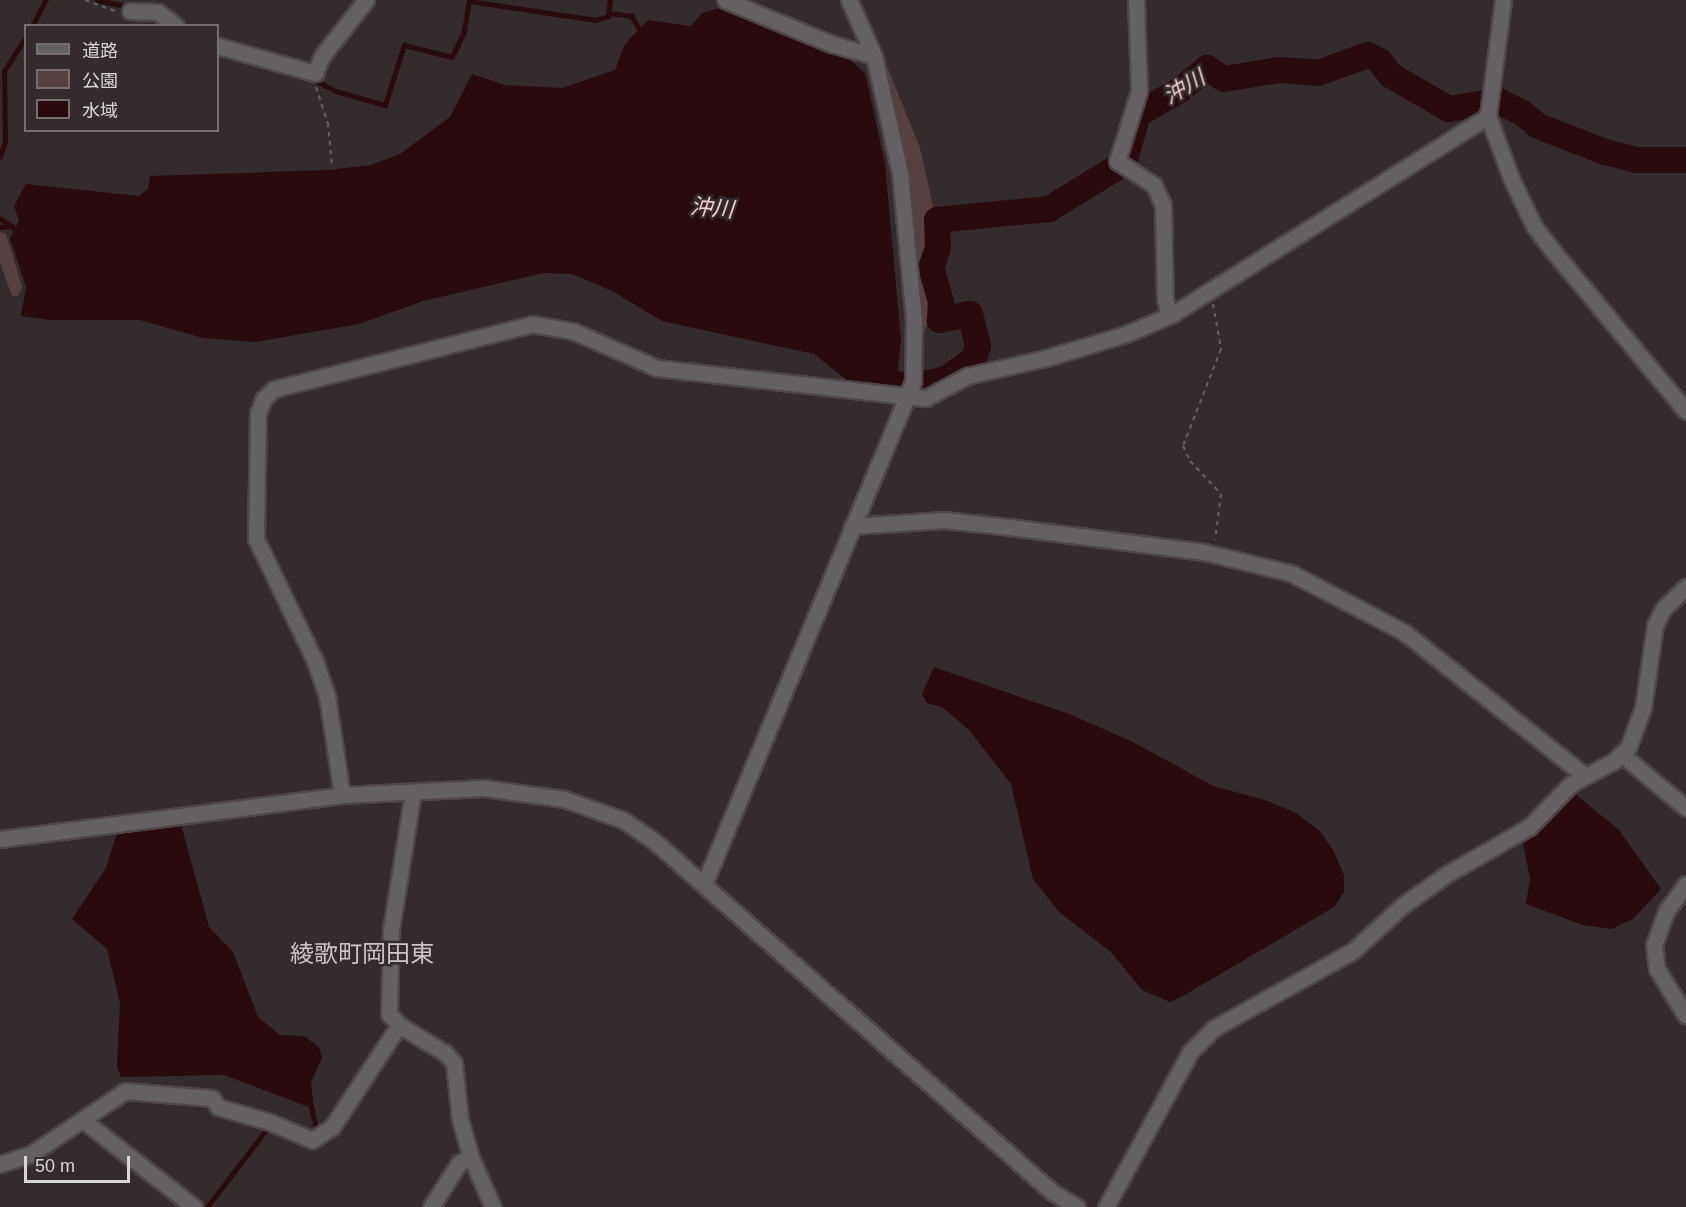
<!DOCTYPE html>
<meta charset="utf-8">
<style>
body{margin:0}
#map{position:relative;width:1686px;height:1207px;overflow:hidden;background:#332b2c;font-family:Arial,"Noto Sans JP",sans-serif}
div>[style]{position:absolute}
.green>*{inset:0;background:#584042}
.water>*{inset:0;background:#2a090f}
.stream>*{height:4.5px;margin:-2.25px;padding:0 2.25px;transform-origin:2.25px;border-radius:2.25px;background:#2a090f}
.river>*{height:26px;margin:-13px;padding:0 13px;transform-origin:13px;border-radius:13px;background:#2a090f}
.path>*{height:2px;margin-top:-1px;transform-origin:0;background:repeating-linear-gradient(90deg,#665f60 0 4.5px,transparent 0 9px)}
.roads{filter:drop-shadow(2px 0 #4e4647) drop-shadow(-2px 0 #4e4647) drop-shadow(0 2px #4e4647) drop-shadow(0 -2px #4e4647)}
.minor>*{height:15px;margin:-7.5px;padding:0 7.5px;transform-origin:7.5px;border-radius:7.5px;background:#656162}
span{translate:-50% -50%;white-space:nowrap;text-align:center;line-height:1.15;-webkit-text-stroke:5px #332b2c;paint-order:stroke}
.water-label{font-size:22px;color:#facdd1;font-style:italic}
.quarter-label{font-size:24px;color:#cdc4c5}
.legend{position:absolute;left:24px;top:24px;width:195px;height:108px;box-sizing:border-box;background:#332b2c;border:2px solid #766f70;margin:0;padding:8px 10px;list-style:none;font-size:18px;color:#dbd6d6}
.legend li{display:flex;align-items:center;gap:12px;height:30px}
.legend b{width:30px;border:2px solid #766f70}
.scale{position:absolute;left:24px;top:1156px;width:106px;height:27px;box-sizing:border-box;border:3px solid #dbd6d6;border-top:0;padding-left:8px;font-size:18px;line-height:21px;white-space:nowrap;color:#dbd6d6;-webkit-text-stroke:4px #332b2c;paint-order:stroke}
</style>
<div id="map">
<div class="green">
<div style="clip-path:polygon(878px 44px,920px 148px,934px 211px,935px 248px,929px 267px,935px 291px,919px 354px,912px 216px,903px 145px)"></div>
<div style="clip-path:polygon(0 232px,6px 234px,13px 256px,22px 287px,18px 296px,12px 296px,0 263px)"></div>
</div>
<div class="water">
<div style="clip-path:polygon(726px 6px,843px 54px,865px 73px,885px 164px,901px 339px,897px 378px,879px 377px,877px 389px,852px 384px,814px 354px,662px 321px,612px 291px,572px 274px,544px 273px,423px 301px,359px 324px,255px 342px,203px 338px,140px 320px,50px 320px,21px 316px,26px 287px,10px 238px,19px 221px,14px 206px,26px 184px,139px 196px,148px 189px,150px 176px,328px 170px,371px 165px,400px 154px,450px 117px,472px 74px,505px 85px,562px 88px,615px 70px,625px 44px,648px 20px,691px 26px,702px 13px)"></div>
<div style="clip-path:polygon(934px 667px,1069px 714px,1131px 741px,1213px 786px,1265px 800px,1296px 813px,1320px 831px,1333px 850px,1344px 875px,1344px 892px,1334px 907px,1183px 996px,1170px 1002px,1142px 990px,1111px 952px,1059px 912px,1033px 879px,1011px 784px,969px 730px,942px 707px,927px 703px,922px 694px)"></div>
<div style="clip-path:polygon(1569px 789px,1619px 830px,1661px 889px,1634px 918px,1612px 929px,1583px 925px,1526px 904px,1530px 879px,1522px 837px)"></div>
<div style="clip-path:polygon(180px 821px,209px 927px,233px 952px,258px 1017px,280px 1035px,304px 1036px,319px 1047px,322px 1058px,311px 1082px,314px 1109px,224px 1075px,121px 1077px,117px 1067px,120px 1003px,107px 949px,72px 919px,106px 868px,118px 830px)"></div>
</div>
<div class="stream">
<div style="left:97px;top:0;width:33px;rotate:12deg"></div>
<div style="left:609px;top:13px;width:23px;rotate:7deg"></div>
<div style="left:632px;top:16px;width:18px;rotate:61deg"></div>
<div style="left:32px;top:26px;width:30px;rotate:-62deg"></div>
<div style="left:313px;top:79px;width:26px;rotate:28deg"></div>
<div style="left:336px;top:91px;width:51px;rotate:15.9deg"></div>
<div style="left:385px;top:105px;width:63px;rotate:-72.4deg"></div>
<div style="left:404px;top:45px;width:49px;rotate:14deg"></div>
<div style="left:452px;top:57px;width:29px;rotate:-65deg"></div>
<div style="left:464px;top:31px;width:30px;rotate:-81deg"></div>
<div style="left:469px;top:1px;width:128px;rotate:8.5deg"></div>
<div style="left:596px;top:20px;width:13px;rotate:-18deg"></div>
<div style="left:608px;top:16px;width:16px;rotate:-83deg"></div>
<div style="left:0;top:157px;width:16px;rotate:-72deg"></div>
<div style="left:5px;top:142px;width:71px;rotate:-90.8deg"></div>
<div style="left:4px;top:71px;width:40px;rotate:-57.1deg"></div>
<div style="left:0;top:218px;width:14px;rotate:34deg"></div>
<div style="left:0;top:227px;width:12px;rotate:-5deg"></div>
<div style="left:12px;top:226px;width:11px;rotate:52deg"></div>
<div style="left:311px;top:1105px;width:26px;rotate:77deg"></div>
<div style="left:207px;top:1207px;width:103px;rotate:-52.5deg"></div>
</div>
<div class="river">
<div style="left:868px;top:348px;width:39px;rotate:61deg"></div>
<div style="left:887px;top:382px;width:13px;rotate:13deg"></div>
<div style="left:920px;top:385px;width:27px;rotate:-13deg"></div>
<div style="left:946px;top:379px;width:34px;rotate:-36deg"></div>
<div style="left:974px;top:359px;width:14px;rotate:-73deg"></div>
<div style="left:978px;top:346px;width:33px;rotate:-104deg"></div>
<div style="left:970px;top:314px;width:31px;rotate:169deg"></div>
<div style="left:940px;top:320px;width:18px;rotate:-87deg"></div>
<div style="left:941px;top:302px;width:35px;rotate:-106deg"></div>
<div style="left:931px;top:268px;width:21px;rotate:-71deg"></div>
<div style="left:938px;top:248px;width:28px;rotate:-92deg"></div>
<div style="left:937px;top:220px;width:113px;rotate:-5.6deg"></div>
<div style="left:1049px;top:209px;width:75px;rotate:-31.4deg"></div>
<div style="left:1113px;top:170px;width:16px;rotate:-43deg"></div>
<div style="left:1125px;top:159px;width:47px;rotate:-73.9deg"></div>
<div style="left:1138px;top:114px;width:48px;rotate:-29.7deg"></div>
<div style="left:1180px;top:90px;width:35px;rotate:-39deg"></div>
<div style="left:1207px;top:68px;width:20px;rotate:33deg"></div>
<div style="left:1224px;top:79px;width:56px;rotate:-9.3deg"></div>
<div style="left:1279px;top:70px;width:39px;rotate:4deg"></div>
<div style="left:1318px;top:73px;width:53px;rotate:-19.8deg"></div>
<div style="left:1368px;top:55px;width:13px;rotate:27deg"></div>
<div style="left:1380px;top:61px;width:17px;rotate:54deg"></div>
<div style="left:1390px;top:75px;width:68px;rotate:30deg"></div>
<div style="left:1449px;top:109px;width:50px;rotate:-9.3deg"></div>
<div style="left:1498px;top:101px;width:25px;rotate:26deg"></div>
<div style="left:1521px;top:112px;width:22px;rotate:39deg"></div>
<div style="left:1538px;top:126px;width:72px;rotate:21.2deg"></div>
<div style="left:1605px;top:152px;width:32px;rotate:14deg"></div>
<div style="left:1636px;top:160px;width:50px"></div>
</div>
<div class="path">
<div style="left:85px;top:0;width:32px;rotate:20deg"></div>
<div style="left:316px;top:87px;width:38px;rotate:72deg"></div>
<div style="left:328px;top:123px;width:43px;rotate:84.7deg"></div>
<div style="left:1213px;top:304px;width:46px;rotate:79.9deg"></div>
<div style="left:1221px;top:349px;width:104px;rotate:111.4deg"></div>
<div style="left:1183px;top:446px;width:17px;rotate:65deg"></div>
<div style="left:1190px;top:461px;width:45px;rotate:46.8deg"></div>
<div style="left:1221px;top:494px;width:46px;rotate:97.4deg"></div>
</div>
<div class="roads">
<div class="minor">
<div style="left:725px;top:0;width:116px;rotate:22.4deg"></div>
<div style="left:832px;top:44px;width:44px;rotate:15.9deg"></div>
<div style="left:1136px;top:0;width:91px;rotate:88.1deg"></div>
<div style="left:1139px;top:91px;width:73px;rotate:107.4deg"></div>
<div style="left:1117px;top:161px;width:44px;rotate:33deg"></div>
<div style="left:1154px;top:185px;width:22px;rotate:66deg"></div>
<div style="left:1163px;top:205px;width:94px;rotate:88.8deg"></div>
<div style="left:1165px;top:299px;width:17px;rotate:77deg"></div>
<div style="left:1503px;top:0;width:117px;rotate:97.4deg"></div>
<div style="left:1488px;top:116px;width:66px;rotate:69.6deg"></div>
<div style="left:1511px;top:178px;width:53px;rotate:64.4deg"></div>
<div style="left:1534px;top:226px;width:31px;rotate:53deg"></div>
<div style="left:1553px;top:251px;width:208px;rotate:50.3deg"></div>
<div style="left:130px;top:11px;width:28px;rotate:2deg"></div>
<div style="left:158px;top:12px;width:23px;rotate:38deg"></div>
<div style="left:218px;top:46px;width:101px;rotate:15.6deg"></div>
<div style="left:315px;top:73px;width:18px;rotate:-68deg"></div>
<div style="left:322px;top:56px;width:71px;rotate:-51.8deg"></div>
<div style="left:852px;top:526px;width:92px;rotate:-3.7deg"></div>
<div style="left:944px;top:520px;width:65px;rotate:6.1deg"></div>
<div style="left:1009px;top:527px;width:197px;rotate:7.3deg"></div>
<div style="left:1204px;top:552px;width:89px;rotate:13.6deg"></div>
<div style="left:1291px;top:573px;width:127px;rotate:27.6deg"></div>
<div style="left:1404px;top:632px;width:231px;rotate:38.5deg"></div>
<div style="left:1621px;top:754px;width:85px;rotate:39.7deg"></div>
<div style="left:413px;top:792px;width:140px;rotate:99.1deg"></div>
<div style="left:391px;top:930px;width:84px;rotate:91.4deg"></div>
<div style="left:389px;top:1014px;width:15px;rotate:48deg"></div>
<div style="left:399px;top:1025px;width:54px;rotate:31.3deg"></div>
<div style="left:445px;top:1053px;width:13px;rotate:48deg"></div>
<div style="left:454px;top:1063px;width:56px;rotate:83.9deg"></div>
<div style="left:460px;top:1119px;width:41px;rotate:74.2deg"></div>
<div style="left:471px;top:1158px;width:54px;rotate:65.8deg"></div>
<div style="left:342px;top:795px;width:100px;rotate:-98.6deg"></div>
<div style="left:327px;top:696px;width:37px;rotate:-109deg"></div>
<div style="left:315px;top:661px;width:136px;rotate:-115.8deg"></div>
<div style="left:256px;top:539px;width:126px;rotate:-89.1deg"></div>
<div style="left:258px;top:413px;width:16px;rotate:-68deg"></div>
<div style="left:264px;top:398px;width:13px;rotate:-42deg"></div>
<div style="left:274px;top:389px;width:266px;rotate:-14.1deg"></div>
<div style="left:532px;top:324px;width:42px;rotate:9.7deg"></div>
<div style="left:573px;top:331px;width:92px;rotate:23.8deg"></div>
<div style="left:657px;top:368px;width:271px;rotate:6.4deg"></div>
<div style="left:926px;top:398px;width:47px;rotate:-28.2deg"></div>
<div style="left:967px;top:376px;width:81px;rotate:-12.8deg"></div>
<div style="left:1046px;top:358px;width:84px;rotate:-16.7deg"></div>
<div style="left:1126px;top:334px;width:49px;rotate:-22.9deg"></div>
<div style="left:1171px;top:315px;width:374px;rotate:-32.1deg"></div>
<div style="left:0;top:839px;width:345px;rotate:-7.3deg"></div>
<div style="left:342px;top:795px;width:142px;rotate:-2.8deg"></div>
<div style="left:484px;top:788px;width:81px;rotate:7.8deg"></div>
<div style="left:564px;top:799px;width:63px;rotate:19.6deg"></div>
<div style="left:623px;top:820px;width:37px;rotate:34deg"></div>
<div style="left:654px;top:841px;width:529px;rotate:41.4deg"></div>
<div style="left:1051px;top:1191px;width:31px;rotate:32deg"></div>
<div style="left:705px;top:882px;width:542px;rotate:-67.41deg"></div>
<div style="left:913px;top:382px;width:61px;rotate:-89.1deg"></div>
<div style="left:914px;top:321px;width:149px;rotate:-95.4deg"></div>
<div style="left:900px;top:173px;width:120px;rotate:-102.5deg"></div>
<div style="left:874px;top:56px;width:61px;rotate:-114.1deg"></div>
<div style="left:1686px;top:884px;width:34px;rotate:126deg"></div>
<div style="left:1666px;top:912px;width:35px;rotate:110deg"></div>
<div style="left:1654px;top:945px;width:24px;rotate:83deg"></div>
<div style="left:1657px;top:969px;width:55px;rotate:58.3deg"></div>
<div style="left:84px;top:1121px;width:140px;rotate:38deg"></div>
<div style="left:0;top:1164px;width:33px;rotate:-18deg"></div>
<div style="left:31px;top:1154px;width:113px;rotate:-33.8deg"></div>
<div style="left:125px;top:1091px;width:87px;rotate:4.6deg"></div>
<div style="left:212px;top:1098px;width:11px;rotate:56deg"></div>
<div style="left:218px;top:1107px;width:54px;rotate:16.1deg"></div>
<div style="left:270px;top:1122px;width:46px;rotate:23.2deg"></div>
<div style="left:312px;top:1140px;width:24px;rotate:-33deg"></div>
<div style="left:332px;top:1127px;width:122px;rotate:-56.7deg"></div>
<div style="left:431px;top:1207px;width:52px;rotate:-57.5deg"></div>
<div style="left:459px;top:1163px;width:13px;rotate:-23deg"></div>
<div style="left:1106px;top:1207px;width:176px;rotate:-61.5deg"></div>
<div style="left:1190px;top:1052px;width:34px;rotate:-45deg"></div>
<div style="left:1214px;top:1028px;width:159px;rotate:-29deg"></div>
<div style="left:1353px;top:951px;width:68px;rotate:-42.6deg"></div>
<div style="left:1403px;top:905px;width:54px;rotate:-35.2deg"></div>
<div style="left:1447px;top:874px;width:95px;rotate:-29.8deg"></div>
<div style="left:1529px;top:827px;width:60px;rotate:-45.7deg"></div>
<div style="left:1571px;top:784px;width:49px;rotate:-28.1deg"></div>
<div style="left:1614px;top:761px;width:19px;rotate:-43deg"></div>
<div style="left:1628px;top:748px;width:43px;rotate:-69.4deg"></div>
<div style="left:1643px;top:708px;width:84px;rotate:-81.8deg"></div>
<div style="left:1655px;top:625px;width:18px;rotate:-63deg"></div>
<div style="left:1663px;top:609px;width:32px;rotate:-44deg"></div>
</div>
</div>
<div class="water-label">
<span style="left:1184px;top:87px;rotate:-31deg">沖川</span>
<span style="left:712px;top:208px;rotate:5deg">沖川</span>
</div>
<div class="quarter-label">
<span style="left:362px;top:954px">綾歌町岡田東</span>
</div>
<ul class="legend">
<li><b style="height:8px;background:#656162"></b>道路</li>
<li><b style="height:16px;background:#584042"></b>公園</li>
<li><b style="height:16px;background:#2a090f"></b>水域</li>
</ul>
<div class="scale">50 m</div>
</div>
